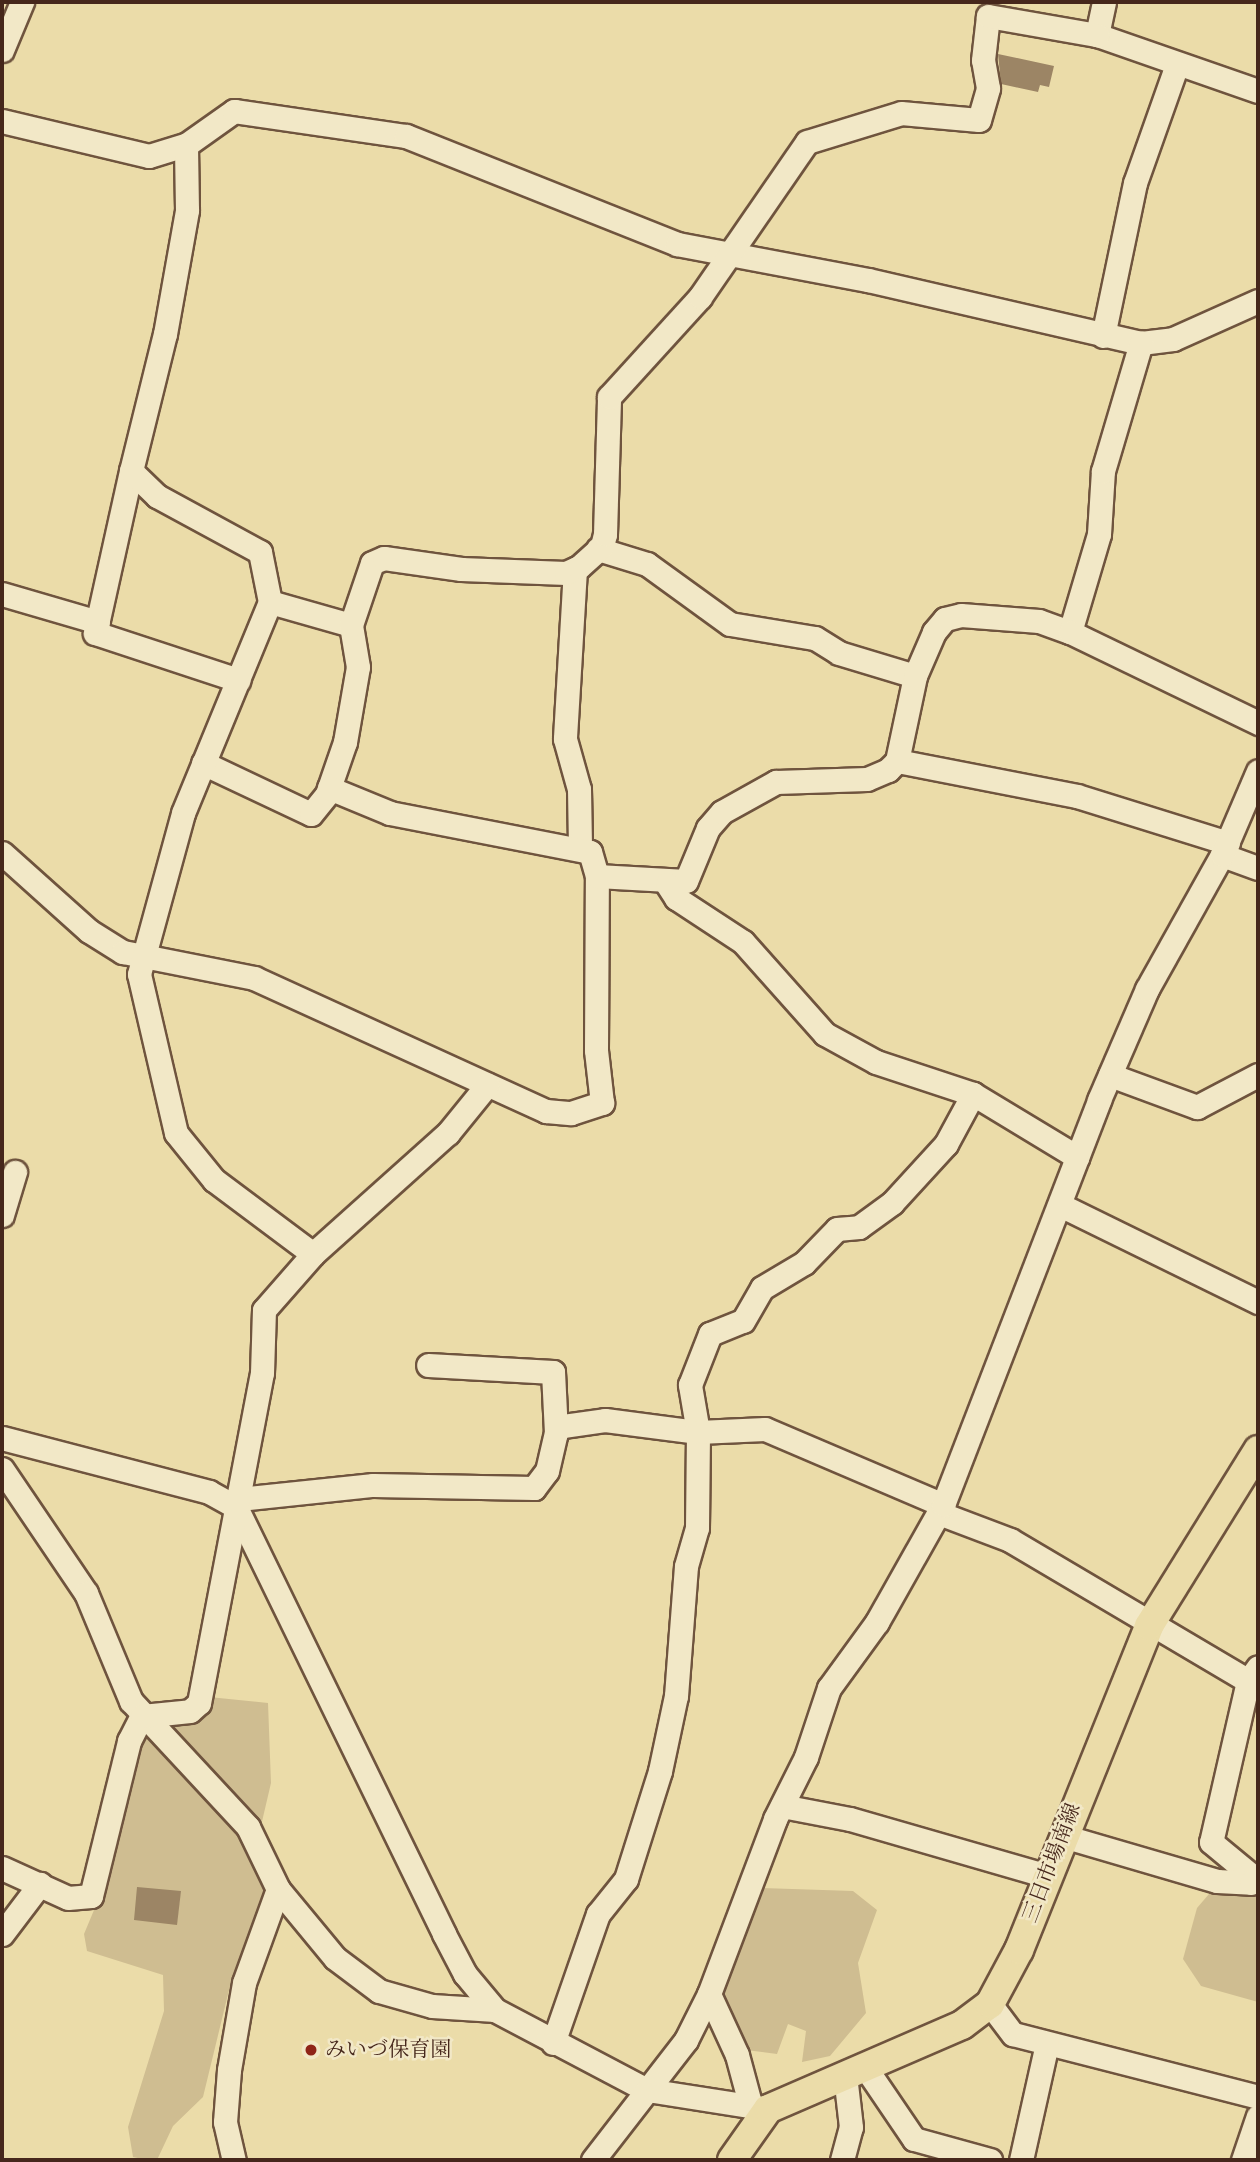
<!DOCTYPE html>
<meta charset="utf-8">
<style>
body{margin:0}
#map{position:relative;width:1260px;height:2162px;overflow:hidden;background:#ebdca9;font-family:"Libre Bodoni","Noto Serif JP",serif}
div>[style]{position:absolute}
.green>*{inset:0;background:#cfbd91}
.building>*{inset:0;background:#9c8565}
.roads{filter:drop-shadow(2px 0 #6f543e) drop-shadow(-2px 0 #6f543e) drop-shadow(0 2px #6f543e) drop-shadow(0 -2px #6f543e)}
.minor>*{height:23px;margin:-11.5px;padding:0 11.5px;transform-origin:11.5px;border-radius:11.5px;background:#f2e8c7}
.major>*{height:28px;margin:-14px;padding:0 14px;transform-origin:14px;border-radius:14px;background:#ebdca9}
.dots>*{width:19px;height:19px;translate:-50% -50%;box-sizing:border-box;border:4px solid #f2e8c7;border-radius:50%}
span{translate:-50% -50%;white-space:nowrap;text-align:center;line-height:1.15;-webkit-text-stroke:5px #f2e8c7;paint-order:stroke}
.street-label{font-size:21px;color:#46271b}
.poi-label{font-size:21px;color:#46271b}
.left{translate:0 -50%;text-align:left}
.frame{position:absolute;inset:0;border:4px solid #46271b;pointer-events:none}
</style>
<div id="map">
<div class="green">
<div style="clip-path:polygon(209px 1697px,268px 1703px,271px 1783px,253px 1860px,266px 1891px,230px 1986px,203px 2097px,173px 2126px,157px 2160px,147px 2160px,133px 2157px,128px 2127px,164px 2011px,163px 1975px,87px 1951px,84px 1934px,102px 1891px,134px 1752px,159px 1721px)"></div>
<div style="clip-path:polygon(1215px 1887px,1258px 1888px,1258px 2002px,1201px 1986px,1183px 1959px,1197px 1908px)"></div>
<div style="clip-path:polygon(761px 1888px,853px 1891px,877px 1910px,858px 1963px,866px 2013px,830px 2056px,802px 2062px,806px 2031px,788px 2024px,777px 2054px,738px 2049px,721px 1987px)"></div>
</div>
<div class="building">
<div style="clip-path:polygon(998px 54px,1054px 66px,1049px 87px,1040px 85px,1038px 92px,1001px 84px)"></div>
<div style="clip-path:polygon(137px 1887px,181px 1891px,177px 1925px,134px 1920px)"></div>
</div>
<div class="roads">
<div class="minor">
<div style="left:1104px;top:2px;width:34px;rotate:102deg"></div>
<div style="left:1097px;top:35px;width:170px;rotate:19.2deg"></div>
<div style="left:2px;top:50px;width:52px;rotate:-67.4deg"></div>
<div style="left:2px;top:121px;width:151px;rotate:13.4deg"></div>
<div style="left:149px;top:156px;width:39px;rotate:-17deg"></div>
<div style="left:186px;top:145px;width:59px;rotate:-35.3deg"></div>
<div style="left:234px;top:111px;width:174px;rotate:8.3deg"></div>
<div style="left:406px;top:136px;width:292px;rotate:21.7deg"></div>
<div style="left:677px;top:244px;width:194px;rotate:10.7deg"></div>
<div style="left:868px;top:280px;width:280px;rotate:13deg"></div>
<div style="left:1141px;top:343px;width:32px;rotate:-7deg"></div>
<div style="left:1173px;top:339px;width:93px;rotate:-24.1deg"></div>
<div style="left:1103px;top:336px;width:156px;rotate:-78.2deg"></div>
<div style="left:1135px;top:183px;width:123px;rotate:-70.5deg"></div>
<div style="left:131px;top:471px;width:166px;rotate:102.5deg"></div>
<div style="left:95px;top:633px;width:151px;rotate:18.2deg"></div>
<div style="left:598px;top:549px;width:51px;rotate:17deg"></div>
<div style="left:647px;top:564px;width:102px;rotate:35.9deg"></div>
<div style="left:730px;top:624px;width:86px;rotate:9.4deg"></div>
<div style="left:815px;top:638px;width:28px;rotate:32deg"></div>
<div style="left:839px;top:653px;width:79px;rotate:16.8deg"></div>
<div style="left:575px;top:569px;width:170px;rotate:93.4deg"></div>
<div style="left:565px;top:739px;width:52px;rotate:74.4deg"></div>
<div style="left:579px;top:789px;width:59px;rotate:89deg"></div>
<div style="left:2px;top:594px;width:100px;rotate:16.3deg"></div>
<div style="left:270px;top:602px;width:84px;rotate:15.9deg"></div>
<div style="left:1070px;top:632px;width:102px;rotate:-73.5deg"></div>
<div style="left:1099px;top:534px;width:63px;rotate:-86.4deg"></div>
<div style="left:1103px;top:471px;width:134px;rotate:-73.5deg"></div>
<div style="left:897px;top:761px;width:183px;rotate:11deg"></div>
<div style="left:1077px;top:796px;width:158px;rotate:17.3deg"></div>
<div style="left:203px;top:763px;width:119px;rotate:25.3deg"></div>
<div style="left:311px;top:814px;width:26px;rotate:-51deg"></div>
<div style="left:327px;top:794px;width:55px;rotate:-70.9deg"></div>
<div style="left:345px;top:742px;width:76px;rotate:-80.2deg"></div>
<div style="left:358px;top:667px;width:43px;rotate:-99.5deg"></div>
<div style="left:351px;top:625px;width:65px;rotate:-71.3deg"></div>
<div style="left:372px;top:563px;width:13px;rotate:-23deg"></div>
<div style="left:384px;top:558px;width:78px;rotate:8.1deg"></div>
<div style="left:461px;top:569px;width:105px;rotate:2.2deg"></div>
<div style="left:566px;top:573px;width:14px;rotate:-25deg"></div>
<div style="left:579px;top:567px;width:31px;rotate:-42deg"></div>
<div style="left:602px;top:546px;width:12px;rotate:-76deg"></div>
<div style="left:605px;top:534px;width:137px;rotate:-88.3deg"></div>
<div style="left:609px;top:397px;width:135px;rotate:-47.7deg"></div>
<div style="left:700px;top:297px;width:188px;rotate:-55.4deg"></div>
<div style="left:807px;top:142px;width:98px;rotate:-17.1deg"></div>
<div style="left:901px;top:113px;width:78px;rotate:5.1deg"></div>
<div style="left:979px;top:120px;width:33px;rotate:-74deg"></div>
<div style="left:988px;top:88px;width:28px;rotate:-100deg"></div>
<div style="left:983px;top:60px;width:44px;rotate:-83.5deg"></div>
<div style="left:988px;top:16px;width:111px;rotate:9.9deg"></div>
<div style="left:2px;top:853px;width:117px;rotate:41.9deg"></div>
<div style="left:89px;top:931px;width:40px;rotate:32deg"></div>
<div style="left:123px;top:952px;width:134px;rotate:11.2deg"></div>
<div style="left:254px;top:978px;width:321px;rotate:24.5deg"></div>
<div style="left:546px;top:1111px;width:25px;rotate:5deg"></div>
<div style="left:571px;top:1113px;width:33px;rotate:-18deg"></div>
<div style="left:602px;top:1103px;width:53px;rotate:-96.5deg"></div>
<div style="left:596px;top:1050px;width:174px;rotate:-89.7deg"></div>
<div style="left:597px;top:876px;width:25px;rotate:-106deg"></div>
<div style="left:590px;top:852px;width:204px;rotate:-169deg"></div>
<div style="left:390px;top:813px;width:66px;rotate:-157.7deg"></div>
<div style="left:1222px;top:855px;width:38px;rotate:20deg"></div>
<div style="left:597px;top:876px;width:89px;rotate:3.2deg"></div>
<div style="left:686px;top:881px;width:57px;rotate:-67.5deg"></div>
<div style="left:708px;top:828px;width:21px;rotate:-49deg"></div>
<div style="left:722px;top:812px;width:62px;rotate:-29.1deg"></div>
<div style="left:776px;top:782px;width:91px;rotate:-1.9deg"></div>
<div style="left:867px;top:779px;width:23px;rotate:-23deg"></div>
<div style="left:888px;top:770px;width:13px;rotate:-45deg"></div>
<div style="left:897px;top:761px;width:87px;rotate:-78deg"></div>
<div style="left:915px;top:676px;width:48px;rotate:-66.6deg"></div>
<div style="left:934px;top:632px;width:17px;rotate:-50deg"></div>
<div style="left:945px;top:619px;width:16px;rotate:-14deg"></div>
<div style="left:961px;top:615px;width:78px;rotate:4.4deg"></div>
<div style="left:1039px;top:621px;width:33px;rotate:20deg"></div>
<div style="left:1070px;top:632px;width:209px;rotate:25.8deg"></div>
<div style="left:667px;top:884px;width:17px;rotate:57deg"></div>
<div style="left:676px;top:898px;width:80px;rotate:33.3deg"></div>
<div style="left:743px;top:942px;width:123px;rotate:48.3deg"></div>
<div style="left:825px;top:1034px;width:58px;rotate:28.8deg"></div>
<div style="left:876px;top:1062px;width:102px;rotate:18.3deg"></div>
<div style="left:973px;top:1094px;width:122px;rotate:31.2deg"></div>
<div style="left:1110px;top:1075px;width:93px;rotate:20.2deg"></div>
<div style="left:1197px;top:1107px;width:69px;rotate:-27.7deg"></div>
<div style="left:1060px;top:1205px;width:220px;rotate:26.1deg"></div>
<div style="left:2px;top:1215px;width:45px;rotate:-73.2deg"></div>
<div style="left:313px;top:1254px;width:181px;rotate:-41.9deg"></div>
<div style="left:448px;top:1133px;width:62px;rotate:-50.9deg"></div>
<div style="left:556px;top:1427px;width:49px;rotate:-8.1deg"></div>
<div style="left:605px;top:1420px;width:94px;rotate:7.4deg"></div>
<div style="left:698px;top:1432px;width:48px;rotate:-99.7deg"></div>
<div style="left:690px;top:1385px;width:55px;rotate:-68.6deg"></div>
<div style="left:710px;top:1334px;width:35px;rotate:-22deg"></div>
<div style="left:743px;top:1321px;width:38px;rotate:-60deg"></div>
<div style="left:762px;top:1288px;width:49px;rotate:-30.8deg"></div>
<div style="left:804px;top:1263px;width:47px;rotate:-45.9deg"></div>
<div style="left:837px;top:1229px;width:22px;rotate:-5deg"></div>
<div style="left:859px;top:1227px;width:41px;rotate:-36deg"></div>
<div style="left:892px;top:1203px;width:80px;rotate:-47.5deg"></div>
<div style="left:946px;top:1144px;width:57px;rotate:-61.6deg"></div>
<div style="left:2px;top:1438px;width:214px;rotate:14.6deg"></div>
<div style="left:209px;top:1492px;width:31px;rotate:29deg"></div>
<div style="left:236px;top:1507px;width:475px;rotate:64deg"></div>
<div style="left:444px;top:1934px;width:45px;rotate:62.3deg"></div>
<div style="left:465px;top:1974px;width:47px;rotate:50.2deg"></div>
<div style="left:495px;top:2010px;width:172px;rotate:27.8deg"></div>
<div style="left:647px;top:2090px;width:122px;rotate:8.9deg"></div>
<div style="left:2px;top:1469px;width:150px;rotate:55.9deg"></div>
<div style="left:86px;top:1593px;width:117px;rotate:67.4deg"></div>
<div style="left:131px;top:1701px;width:172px;rotate:47.1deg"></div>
<div style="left:248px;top:1827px;width:69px;rotate:64.2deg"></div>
<div style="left:278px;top:1889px;width:100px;rotate:109.9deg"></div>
<div style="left:244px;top:1983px;width:88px;rotate:99.8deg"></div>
<div style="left:229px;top:2070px;width:52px;rotate:94.4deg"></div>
<div style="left:225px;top:2122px;width:39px;rotate:77deg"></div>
<div style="left:239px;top:1499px;width:135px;rotate:-6deg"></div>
<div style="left:373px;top:1485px;width:161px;rotate:1.1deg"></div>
<div style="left:534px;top:1488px;width:21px;rotate:-53deg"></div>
<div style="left:547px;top:1471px;width:39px;rotate:-77deg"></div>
<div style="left:556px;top:1433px;width:61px;rotate:-92.8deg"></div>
<div style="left:553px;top:1372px;width:125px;rotate:-176.8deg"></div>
<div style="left:939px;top:1513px;width:76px;rotate:20.8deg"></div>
<div style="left:1010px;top:1540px;width:277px;rotate:30.6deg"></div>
<div style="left:1248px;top:1681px;width:17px;rotate:-54deg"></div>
<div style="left:1248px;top:1681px;width:165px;rotate:102.9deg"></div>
<div style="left:1211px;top:1842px;width:61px;rotate:39.7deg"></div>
<div style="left:782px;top:1806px;width:69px;rotate:10.8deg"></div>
<div style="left:850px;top:1819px;width:206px;rotate:16.1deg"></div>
<div style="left:1063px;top:1836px;width:160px;rotate:16.3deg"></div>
<div style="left:1217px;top:1881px;width:34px;rotate:3deg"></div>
<div style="left:1251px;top:1883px;width:9px;rotate:-41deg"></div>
<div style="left:2px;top:1868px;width:72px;rotate:24.4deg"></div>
<div style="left:68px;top:1898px;width:23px;rotate:-5deg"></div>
<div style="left:91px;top:1896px;width:160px;rotate:-76.2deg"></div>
<div style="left:129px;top:1741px;width:28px;rotate:-63deg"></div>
<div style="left:142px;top:1716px;width:48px;rotate:-5.9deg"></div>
<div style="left:190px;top:1711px;width:12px;rotate:-42deg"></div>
<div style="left:199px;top:1703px;width:336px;rotate:-79.2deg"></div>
<div style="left:262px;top:1373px;width:63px;rotate:-88.2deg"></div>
<div style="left:264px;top:1310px;width:74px;rotate:-48.8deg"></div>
<div style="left:313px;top:1254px;width:124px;rotate:-143.2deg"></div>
<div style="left:214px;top:1180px;width:60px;rotate:-129deg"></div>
<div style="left:176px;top:1133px;width:163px;rotate:-103.1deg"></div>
<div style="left:139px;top:974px;width:167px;rotate:-74.7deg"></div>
<div style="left:183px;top:813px;width:228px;rotate:-67.6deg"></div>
<div style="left:270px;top:602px;width:51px;rotate:-101.3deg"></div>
<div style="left:260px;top:552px;width:117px;rotate:-151.5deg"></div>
<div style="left:157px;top:496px;width:36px;rotate:-136deg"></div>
<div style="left:131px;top:471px;width:141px;rotate:-76.1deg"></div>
<div style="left:165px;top:334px;width:126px;rotate:-79.9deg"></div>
<div style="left:187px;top:210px;width:65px;rotate:-90.9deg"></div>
<div style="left:278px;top:1889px;width:89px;rotate:50.4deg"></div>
<div style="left:335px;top:1958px;width:55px;rotate:36.9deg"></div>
<div style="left:379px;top:1991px;width:55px;rotate:15.8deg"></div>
<div style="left:432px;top:2006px;width:63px;rotate:3.6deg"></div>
<div style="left:2px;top:1934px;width:63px;rotate:-52.8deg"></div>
<div style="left:709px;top:1994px;width:67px;rotate:65.3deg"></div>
<div style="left:737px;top:2055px;width:54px;rotate:74.9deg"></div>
<div style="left:990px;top:2004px;width:38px;rotate:53deg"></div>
<div style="left:1013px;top:2034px;width:253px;rotate:14.4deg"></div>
<div style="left:553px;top:2043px;width:137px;rotate:-70.8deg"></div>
<div style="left:598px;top:1914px;width:45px;rotate:-51.3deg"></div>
<div style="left:626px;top:1879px;width:113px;rotate:-72.5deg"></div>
<div style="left:660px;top:1771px;width:77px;rotate:-78deg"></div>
<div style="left:676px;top:1696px;width:130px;rotate:-85.6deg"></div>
<div style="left:686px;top:1566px;width:40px;rotate:-74deg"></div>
<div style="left:697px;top:1528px;width:96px;rotate:-89.4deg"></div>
<div style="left:698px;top:1432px;width:67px;rotate:-2.6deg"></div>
<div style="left:765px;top:1429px;width:194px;rotate:23.1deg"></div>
<div style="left:865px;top:2067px;width:87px;rotate:55.8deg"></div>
<div style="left:914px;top:2139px;width:79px;rotate:15.4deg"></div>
<div style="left:593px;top:2160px;width:152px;rotate:-52.2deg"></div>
<div style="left:686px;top:2040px;width:51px;rotate:-63.4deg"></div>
<div style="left:709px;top:1994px;width:187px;rotate:-69.3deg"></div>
<div style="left:775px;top:1819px;width:69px;rotate:-63.4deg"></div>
<div style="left:806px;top:1757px;width:73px;rotate:-71.6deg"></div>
<div style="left:829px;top:1688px;width:82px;rotate:-54deg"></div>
<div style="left:877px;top:1622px;width:134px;rotate:-60.6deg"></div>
<div style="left:943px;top:1505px;width:434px;rotate:-68.9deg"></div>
<div style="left:1099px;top:1100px;width:121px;rotate:-66.6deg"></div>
<div style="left:1147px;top:989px;width:154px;rotate:-60.8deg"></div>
<div style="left:1222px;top:855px;width:91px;rotate:-66.8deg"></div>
<div style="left:842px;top:2160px;width:34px;rotate:-75deg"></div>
<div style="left:851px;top:2127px;width:52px;rotate:-96.6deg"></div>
<div style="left:1021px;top:2160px;width:119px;rotate:-77.4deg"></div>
<div style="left:1243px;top:2160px;width:46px;rotate:-71.2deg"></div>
</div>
<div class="major">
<div style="left:732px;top:2160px;width:62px;rotate:-54.8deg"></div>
<div style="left:768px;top:2109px;width:211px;rotate:-23.4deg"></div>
<div style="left:962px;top:2025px;width:35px;rotate:-37deg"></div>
<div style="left:990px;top:2004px;width:61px;rotate:-61.8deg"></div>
<div style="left:1019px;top:1950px;width:349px;rotate:-68.1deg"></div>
<div style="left:1149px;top:1626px;width:207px;rotate:-58.2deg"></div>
</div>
</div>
<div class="dots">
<div style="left:311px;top:2050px;background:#8f2418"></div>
</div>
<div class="street-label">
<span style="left:1052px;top:1863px;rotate:-69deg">三日市場南線</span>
</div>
<div class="poi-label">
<span class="left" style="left:325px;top:2050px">みいづ保育園</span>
</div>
<div class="frame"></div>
</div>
